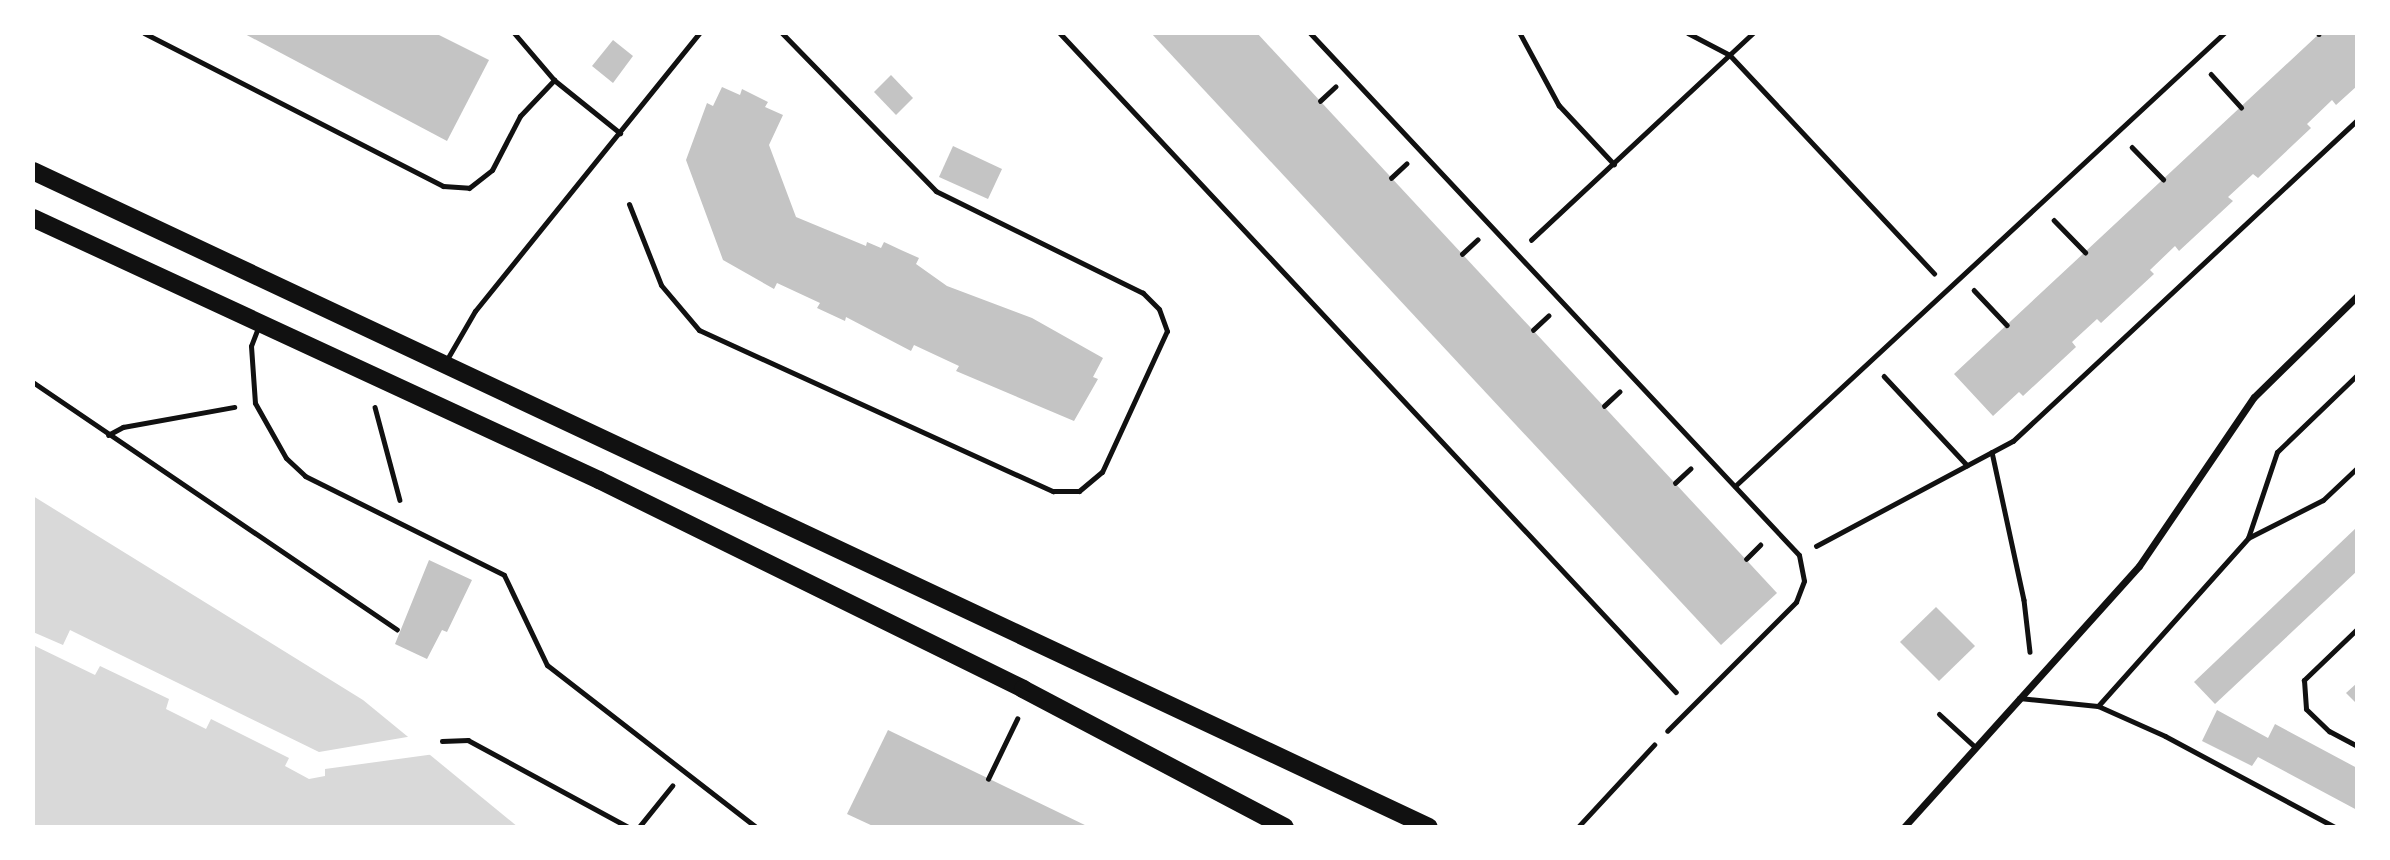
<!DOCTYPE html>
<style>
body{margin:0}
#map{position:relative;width:2390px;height:860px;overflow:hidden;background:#fff;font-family:"Source Sans 3",sans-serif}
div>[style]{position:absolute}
.water>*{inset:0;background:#d9d9d9}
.pier>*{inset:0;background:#fff}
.building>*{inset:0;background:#c4c4c4}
.path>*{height:4.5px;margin:-2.25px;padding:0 2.25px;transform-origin:2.25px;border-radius:2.25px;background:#111}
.service>*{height:5px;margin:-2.5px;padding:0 2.5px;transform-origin:2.5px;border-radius:2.5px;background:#111}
.minor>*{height:7px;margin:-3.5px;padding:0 3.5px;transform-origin:3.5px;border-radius:3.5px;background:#111}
.primary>*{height:18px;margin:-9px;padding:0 9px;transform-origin:9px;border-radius:9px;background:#111}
span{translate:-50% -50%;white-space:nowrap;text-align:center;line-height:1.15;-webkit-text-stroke:6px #fff;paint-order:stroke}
.frame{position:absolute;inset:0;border:35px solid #fff;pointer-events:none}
</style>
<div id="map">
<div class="water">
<div style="clip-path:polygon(33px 496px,363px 700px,518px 827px,33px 827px)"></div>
</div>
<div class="pier">
<div style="clip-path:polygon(70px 630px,319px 752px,413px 736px,435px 754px,325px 769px,325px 776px,309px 779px,285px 766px,289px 758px,211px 719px,206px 729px,166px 709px,169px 699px,100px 666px,95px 675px,33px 645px,33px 632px,63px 645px)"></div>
</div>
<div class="building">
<div style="clip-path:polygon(243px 33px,435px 33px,489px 60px,447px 141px)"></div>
<div style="clip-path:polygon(1151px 33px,1257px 33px,1777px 593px,1721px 645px)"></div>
<div style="clip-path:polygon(2320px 33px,2357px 33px,2357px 86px,2336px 105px,2332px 100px,2307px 124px,2311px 128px,2258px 178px,2253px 174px,2228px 197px,2233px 201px,2179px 251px,2175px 246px,2150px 270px,2154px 274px,2101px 323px,2097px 319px,2072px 342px,2076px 347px,2023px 396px,2019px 392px,1993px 416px,1954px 374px)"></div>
<div style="clip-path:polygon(613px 40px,633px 56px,613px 83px,592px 66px)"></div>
<div style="clip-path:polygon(891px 75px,913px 98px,896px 115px,874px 92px)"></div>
<div style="clip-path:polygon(722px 87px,740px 95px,742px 89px,768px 102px,765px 107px,783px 115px,769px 145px,796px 217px,866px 246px,867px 242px,881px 248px,884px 242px,901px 250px,919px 258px,916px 264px,947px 286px,1032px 318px,1103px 358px,1093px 377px,1098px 379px,1074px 421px,956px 371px,959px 366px,914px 345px,911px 351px,846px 317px,845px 321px,817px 308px,820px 303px,777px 283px,774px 289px,723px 260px,686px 160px,707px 103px,713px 106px)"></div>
<div style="clip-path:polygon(953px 146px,1002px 169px,988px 199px,939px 177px)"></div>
<div style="clip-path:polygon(2357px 527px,2357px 571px,2215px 704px,2194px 682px)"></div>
<div style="clip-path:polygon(429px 560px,472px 580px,447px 632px,442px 630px,427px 659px,395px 644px)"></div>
<div style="clip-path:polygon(1936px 607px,1975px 646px,1939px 681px,1900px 642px)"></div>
<div style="clip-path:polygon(2357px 683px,2357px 704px,2346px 693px)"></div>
<div style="clip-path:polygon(2217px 710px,2268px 738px,2275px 724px,2357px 768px,2357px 810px,2258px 757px,2252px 766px,2202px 741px)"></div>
<div style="clip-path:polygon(888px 730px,1089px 827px,875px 827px,847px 814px)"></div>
</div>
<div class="path">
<div style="left:1060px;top:33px;width:902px;rotate:46.93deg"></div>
<div style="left:1520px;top:33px;width:82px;rotate:61.6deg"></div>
<div style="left:1559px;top:105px;width:81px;rotate:47deg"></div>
<div style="left:1688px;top:33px;width:47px;rotate:27.6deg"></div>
<div style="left:1730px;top:55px;width:299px;rotate:46.9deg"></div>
<div style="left:2319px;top:33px;width:1px;rotate:90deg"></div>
<div style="left:2211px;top:74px;width:45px;rotate:47.7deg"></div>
<div style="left:1320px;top:101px;width:21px;rotate:-43deg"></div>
<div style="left:2132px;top:147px;width:45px;rotate:45.9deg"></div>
<div style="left:1391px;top:178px;width:21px;rotate:-43deg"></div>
<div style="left:2054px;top:220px;width:45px;rotate:45.9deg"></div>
<div style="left:1531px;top:240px;width:304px;rotate:-43deg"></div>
<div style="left:1462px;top:254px;width:21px;rotate:-43deg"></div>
<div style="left:1974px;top:290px;width:48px;rotate:46.7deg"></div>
<div style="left:1533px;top:330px;width:21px;rotate:-43deg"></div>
<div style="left:1884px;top:376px;width:122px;rotate:47deg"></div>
<div style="left:33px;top:382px;width:440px;rotate:34.2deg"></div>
<div style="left:1604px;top:406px;width:21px;rotate:-43deg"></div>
<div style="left:375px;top:407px;width:96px;rotate:75deg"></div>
<div style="left:108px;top:435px;width:17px;rotate:-28deg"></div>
<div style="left:123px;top:427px;width:113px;rotate:-10.2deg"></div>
<div style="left:1992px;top:452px;width:151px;rotate:77.8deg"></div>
<div style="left:2024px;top:600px;width:52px;rotate:83.4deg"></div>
<div style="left:1675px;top:483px;width:21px;rotate:-43deg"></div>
<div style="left:1816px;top:546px;width:223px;rotate:-28.1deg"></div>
<div style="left:2013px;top:441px;width:471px;rotate:-43deg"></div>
<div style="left:1746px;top:559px;width:20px;rotate:-45deg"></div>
<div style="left:442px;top:741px;width:26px;rotate:-2deg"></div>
<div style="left:468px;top:740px;width:182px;rotate:28.5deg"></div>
<div style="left:988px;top:779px;width:67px;rotate:-64.2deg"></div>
<div style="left:639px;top:827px;width:53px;rotate:-51.2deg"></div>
<div style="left:1578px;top:827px;width:112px;rotate:-47.2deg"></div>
</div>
<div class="service">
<div style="left:144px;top:33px;width:336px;rotate:27.1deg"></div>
<div style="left:443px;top:186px;width:26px;rotate:4deg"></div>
<div style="left:469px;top:188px;width:29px;rotate:-38deg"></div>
<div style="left:492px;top:170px;width:61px;rotate:-62.6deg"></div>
<div style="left:520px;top:116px;width:50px;rotate:-46.6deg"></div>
<div style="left:514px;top:33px;width:62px;rotate:49.6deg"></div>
<div style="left:554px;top:80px;width:85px;rotate:38.8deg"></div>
<div style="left:1310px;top:33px;width:715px;rotate:46.87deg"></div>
<div style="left:1799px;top:555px;width:26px;rotate:79deg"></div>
<div style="left:1804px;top:581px;width:22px;rotate:111deg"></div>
<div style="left:1796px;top:602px;width:182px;rotate:135deg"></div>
<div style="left:629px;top:204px;width:87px;rotate:68.4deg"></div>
<div style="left:661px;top:285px;width:59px;rotate:49.8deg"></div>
<div style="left:699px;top:330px;width:389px;rotate:24.5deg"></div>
<div style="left:1053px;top:491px;width:26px"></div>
<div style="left:1079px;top:491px;width:30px;rotate:-40deg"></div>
<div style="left:1102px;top:472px;width:155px;rotate:-65.3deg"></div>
<div style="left:1167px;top:331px;width:23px;rotate:-110deg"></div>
<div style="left:1159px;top:309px;width:23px;rotate:-135deg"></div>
<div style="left:1143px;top:293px;width:231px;rotate:-153.8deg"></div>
<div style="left:936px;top:191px;width:221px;rotate:-134.3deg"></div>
<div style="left:259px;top:325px;width:22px;rotate:111deg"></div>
<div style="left:251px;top:346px;width:57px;rotate:86deg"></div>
<div style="left:255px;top:403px;width:63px;rotate:60.6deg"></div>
<div style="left:286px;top:458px;width:26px;rotate:43deg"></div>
<div style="left:305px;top:476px;width:222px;rotate:26.4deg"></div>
<div style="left:504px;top:575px;width:100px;rotate:64.5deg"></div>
<div style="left:547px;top:665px;width:264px;rotate:37.8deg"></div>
<div style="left:446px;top:361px;width:58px;rotate:-59.9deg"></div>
<div style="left:475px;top:311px;width:357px;rotate:-51.1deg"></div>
<div style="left:1735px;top:486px;width:667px;rotate:-42.81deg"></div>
<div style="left:2248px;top:538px;width:91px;rotate:-71.4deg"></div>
<div style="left:2277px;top:452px;width:111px;rotate:-43.9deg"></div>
<div style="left:2357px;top:629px;width:74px;rotate:136.1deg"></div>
<div style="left:2304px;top:680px;width:29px;rotate:86deg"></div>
<div style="left:2306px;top:709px;width:32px;rotate:44deg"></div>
<div style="left:2329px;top:731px;width:32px;rotate:28deg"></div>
<div style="left:2019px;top:698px;width:79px;rotate:5.8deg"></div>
<div style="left:2098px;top:706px;width:73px;rotate:24.1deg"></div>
<div style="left:2165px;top:736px;width:193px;rotate:28.2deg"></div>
<div style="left:2098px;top:706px;width:225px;rotate:-48.2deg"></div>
<div style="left:2248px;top:538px;width:84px;rotate:-26.9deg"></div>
<div style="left:2323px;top:500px;width:47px;rotate:-43.3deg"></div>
<div style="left:1939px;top:714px;width:49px;rotate:42.5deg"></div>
</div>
<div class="minor">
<div style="left:1904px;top:827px;width:351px;rotate:-48deg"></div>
<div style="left:2139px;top:566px;width:204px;rotate:-55.8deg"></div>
<div style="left:2254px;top:397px;width:144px;rotate:-44.4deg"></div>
</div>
<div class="primary">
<div style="left:33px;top:171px;width:1542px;rotate:25.17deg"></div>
<div style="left:33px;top:218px;width:624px;rotate:24.84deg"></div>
<div style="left:599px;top:480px;width:473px;rotate:26.2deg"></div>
<div style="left:1023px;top:689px;width:296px;rotate:27.8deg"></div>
</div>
<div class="frame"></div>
</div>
